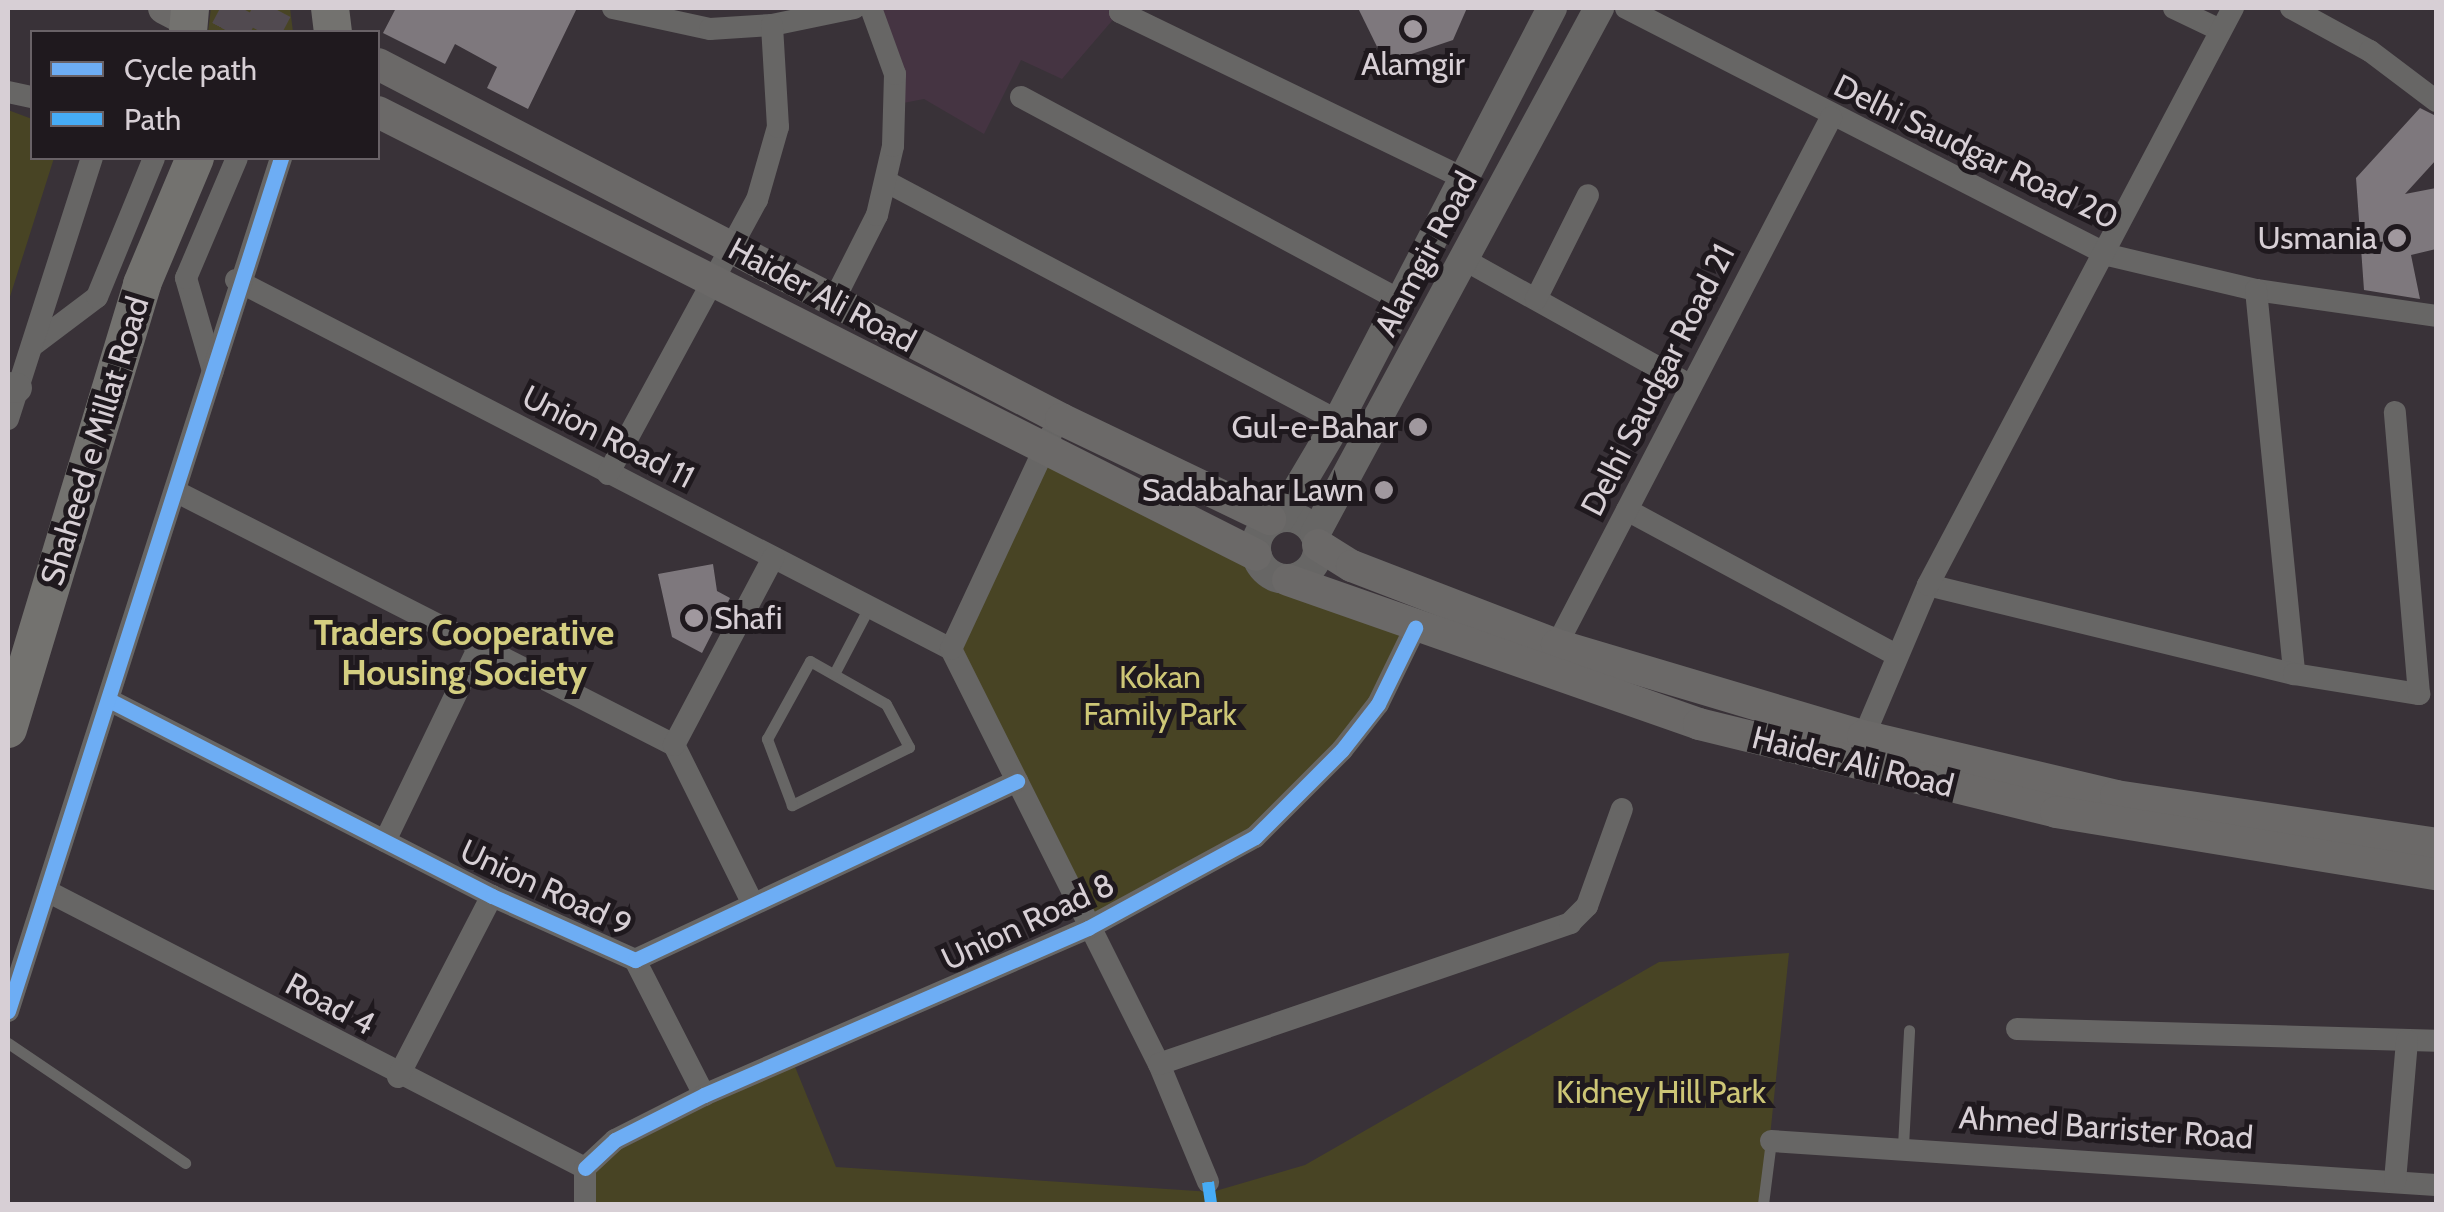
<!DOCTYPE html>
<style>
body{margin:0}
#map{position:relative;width:2444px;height:1212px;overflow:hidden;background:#393238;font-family:Cabin,sans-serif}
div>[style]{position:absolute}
.built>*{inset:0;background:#453442}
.green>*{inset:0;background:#484424}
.building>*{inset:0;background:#7e787d}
.primary-tunnel>*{height:38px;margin-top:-19px;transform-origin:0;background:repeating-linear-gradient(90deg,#514a50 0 38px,transparent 0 57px)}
.service>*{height:11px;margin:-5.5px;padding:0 5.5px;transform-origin:5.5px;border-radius:5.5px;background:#676665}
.minor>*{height:22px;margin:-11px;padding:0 11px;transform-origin:11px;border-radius:11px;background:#676665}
.tertiary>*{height:30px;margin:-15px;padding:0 15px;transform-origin:15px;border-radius:15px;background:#676665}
.tertiary>.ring{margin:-15px;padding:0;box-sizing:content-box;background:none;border:30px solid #676665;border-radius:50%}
.secondary>*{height:32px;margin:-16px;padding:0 16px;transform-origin:16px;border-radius:16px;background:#6b6968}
.primary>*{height:38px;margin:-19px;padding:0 19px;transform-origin:19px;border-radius:19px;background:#73726f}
.quiet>*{height:12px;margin-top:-6px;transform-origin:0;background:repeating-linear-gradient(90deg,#46acf6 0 25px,transparent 0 37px)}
.cycleway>*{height:15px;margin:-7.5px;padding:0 7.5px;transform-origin:7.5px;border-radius:7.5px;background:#6dadf4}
.dots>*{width:28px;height:28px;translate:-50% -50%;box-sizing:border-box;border:5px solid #1f191e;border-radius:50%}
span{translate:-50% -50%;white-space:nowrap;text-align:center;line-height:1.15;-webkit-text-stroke:10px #1f191e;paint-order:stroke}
.poi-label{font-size:32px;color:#d7cfd5}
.right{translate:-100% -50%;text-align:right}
.left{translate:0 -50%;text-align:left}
.street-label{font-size:32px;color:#d7cfd5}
.park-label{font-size:32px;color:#cdc676}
.neighbourhood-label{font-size:35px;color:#d4ce80;font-weight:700}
.frame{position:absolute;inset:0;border:10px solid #d7cfd5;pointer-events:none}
.legend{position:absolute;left:30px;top:30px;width:350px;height:130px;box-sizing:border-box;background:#1f191e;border:2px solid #696267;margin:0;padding:12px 18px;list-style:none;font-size:30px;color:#d7cfd5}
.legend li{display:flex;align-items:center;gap:20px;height:50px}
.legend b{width:50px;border:2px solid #696267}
</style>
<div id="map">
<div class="built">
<div style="clip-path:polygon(871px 8px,1123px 8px,1062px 79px,1021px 60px,984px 134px,924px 99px,898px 104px)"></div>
</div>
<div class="green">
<div style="clip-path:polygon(211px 8px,290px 8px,293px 32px,208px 32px)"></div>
<div style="clip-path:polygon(8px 110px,32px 119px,32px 158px,54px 158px,8px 303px)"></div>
<div style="clip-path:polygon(1041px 451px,1331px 597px,1415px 628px,1378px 704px,1255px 837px,1088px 928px,951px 649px)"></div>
<div style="clip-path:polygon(1789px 953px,1763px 1204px,581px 1204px,585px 1168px,791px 1057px,836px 1167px,1212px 1192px,1305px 1165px,1659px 962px)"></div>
</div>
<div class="building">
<div style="clip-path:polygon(396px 8px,577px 8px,528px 109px,487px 88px,497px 67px,455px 44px,445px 64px,383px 33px)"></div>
<div style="clip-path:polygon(1358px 8px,1467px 8px,1453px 40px,1385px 63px)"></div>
<div style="clip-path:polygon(2420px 108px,2436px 116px,2436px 160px,2405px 194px,2436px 188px,2436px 249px,2411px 255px,2420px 299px,2364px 290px,2356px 178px)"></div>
<div style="clip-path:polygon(713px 564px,717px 591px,730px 598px,702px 653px,672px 637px,658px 574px)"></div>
</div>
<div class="primary-tunnel">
<div style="left:229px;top:32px;width:27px;rotate:-62deg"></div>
<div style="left:261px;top:32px;width:27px;rotate:-62deg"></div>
</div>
<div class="service">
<div style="left:810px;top:661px;width:87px;rotate:29.5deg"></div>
<div style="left:886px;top:704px;width:49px;rotate:61.9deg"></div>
<div style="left:909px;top:747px;width:131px;rotate:153.6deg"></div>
<div style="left:792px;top:805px;width:71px;rotate:-110.7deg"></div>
<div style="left:767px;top:739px;width:89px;rotate:-61.1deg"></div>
<div style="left:834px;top:674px;width:76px;rotate:-62.4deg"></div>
<div style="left:8px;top:1043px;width:214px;rotate:34.1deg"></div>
<div style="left:1903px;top:1146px;width:116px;rotate:-87deg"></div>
<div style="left:1763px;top:1204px;width:64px;rotate:-82.8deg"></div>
</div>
<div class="minor">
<div style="left:613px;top:8px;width:99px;rotate:12.2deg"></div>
<div style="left:710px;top:29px;width:62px;rotate:-3.7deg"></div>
<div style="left:772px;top:25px;width:84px;rotate:-11.7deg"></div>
<div style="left:1123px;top:8px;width:5px;rotate:127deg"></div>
<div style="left:1120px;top:12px;width:381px;rotate:25.8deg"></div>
<div style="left:1626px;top:8px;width:542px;rotate:27.13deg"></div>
<div style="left:2108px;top:255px;width:152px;rotate:13.3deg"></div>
<div style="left:2256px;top:290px;width:182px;rotate:8.2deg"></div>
<div style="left:2174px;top:8px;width:51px;rotate:25.6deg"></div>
<div style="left:2291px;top:8px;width:90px;rotate:28.6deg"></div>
<div style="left:2370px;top:51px;width:83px;rotate:37.1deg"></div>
<div style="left:8px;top:92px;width:25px;rotate:12deg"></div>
<div style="left:1021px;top:97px;width:429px;rotate:28.2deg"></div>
<div style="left:887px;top:182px;width:510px;rotate:27.92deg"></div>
<div style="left:1463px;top:259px;width:261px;rotate:29.1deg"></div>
<div style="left:236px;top:280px;width:805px;rotate:27.3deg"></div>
<div style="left:2256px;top:290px;width:386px;rotate:84.3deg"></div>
<div style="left:1536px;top:299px;width:116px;rotate:-63.4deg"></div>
<div style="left:833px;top:302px;width:97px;rotate:-63.2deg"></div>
<div style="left:877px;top:215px;width:71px;rotate:-76.9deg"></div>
<div style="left:893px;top:146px;width:72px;rotate:-88.4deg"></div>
<div style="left:895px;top:74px;width:70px;rotate:-110deg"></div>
<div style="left:32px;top:346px;width:81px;rotate:-37deg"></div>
<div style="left:97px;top:297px;width:150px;rotate:-67.7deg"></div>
<div style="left:213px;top:371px;width:97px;rotate:-106.2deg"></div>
<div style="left:186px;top:278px;width:130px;rotate:-67deg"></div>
<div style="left:8px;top:419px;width:274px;rotate:-72.2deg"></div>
<div style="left:608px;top:474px;width:312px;rotate:-61.5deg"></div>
<div style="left:757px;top:200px;width:76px;rotate:-74deg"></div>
<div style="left:778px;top:127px;width:102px;rotate:-93.4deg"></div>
<div style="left:177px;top:492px;width:558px;rotate:26.98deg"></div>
<div style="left:1627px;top:510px;width:306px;rotate:28.3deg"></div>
<div style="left:1928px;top:585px;width:377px;rotate:13.7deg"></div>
<div style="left:2294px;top:674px;width:127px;rotate:9.1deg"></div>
<div style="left:2419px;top:694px;width:283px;rotate:-94.9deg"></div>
<div style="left:951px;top:649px;width:464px;rotate:63.4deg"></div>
<div style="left:1159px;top:1064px;width:128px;rotate:67.4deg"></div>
<div style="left:951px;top:649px;width:236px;rotate:-65deg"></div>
<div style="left:1551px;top:656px;width:607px;rotate:-62.51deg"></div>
<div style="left:111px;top:701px;width:428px;rotate:27.1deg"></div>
<div style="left:492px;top:896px;width:157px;rotate:24.1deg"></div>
<div style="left:635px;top:960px;width:422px;rotate:-25.1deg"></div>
<div style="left:1858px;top:750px;width:179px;rotate:-67deg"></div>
<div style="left:1928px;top:585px;width:653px;rotate:-62.14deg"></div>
<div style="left:385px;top:841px;width:213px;rotate:-64.2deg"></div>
<div style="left:47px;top:891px;width:605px;rotate:27.24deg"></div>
<div style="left:753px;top:904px;width:178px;rotate:-116.4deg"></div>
<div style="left:674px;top:745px;width:212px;rotate:-62.1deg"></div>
<div style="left:635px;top:960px;width:152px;rotate:62.9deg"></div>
<div style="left:8px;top:1011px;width:896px;rotate:-72.25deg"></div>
<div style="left:2017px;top:1029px;width:419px;rotate:1.6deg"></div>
<div style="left:1159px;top:1064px;width:435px;rotate:-18.9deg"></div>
<div style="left:1570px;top:923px;width:24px;rotate:-45deg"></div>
<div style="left:1587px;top:906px;width:103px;rotate:-70.2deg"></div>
<div style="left:398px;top:1077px;width:204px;rotate:-62.6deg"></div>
<div style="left:1771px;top:1141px;width:666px;rotate:3.79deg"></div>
<div style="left:585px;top:1168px;width:41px;rotate:-43deg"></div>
<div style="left:615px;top:1140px;width:100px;rotate:-26.8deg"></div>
<div style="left:704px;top:1095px;width:419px;rotate:-23.5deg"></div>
<div style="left:1088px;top:928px;width:190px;rotate:-28.6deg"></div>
<div style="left:1255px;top:837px;width:123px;rotate:-45deg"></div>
<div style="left:1342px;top:750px;width:58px;rotate:-52deg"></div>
<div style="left:1378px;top:704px;width:85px;rotate:-64deg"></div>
<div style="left:585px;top:1168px;width:36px;rotate:90deg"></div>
<div style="left:2395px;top:1181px;width:141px;rotate:-85.1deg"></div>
</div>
<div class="tertiary">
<div style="left:8px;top:387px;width:9px;rotate:6deg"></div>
<div class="ring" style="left:1256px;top:517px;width:32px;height:32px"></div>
<div style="left:1281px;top:517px;width:112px;rotate:-59.3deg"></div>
<div style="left:1338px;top:421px;width:465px;rotate:-62.6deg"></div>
<div style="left:1315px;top:534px;width:598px;rotate:-61.63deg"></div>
</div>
<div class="secondary">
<div style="left:164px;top:8px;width:26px;rotate:28deg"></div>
<div style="left:378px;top:64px;width:770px;rotate:27.46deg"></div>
<div style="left:1061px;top:419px;width:232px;rotate:25.6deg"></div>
<div style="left:378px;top:112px;width:983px;rotate:26.77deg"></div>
<div style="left:1318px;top:545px;width:40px;rotate:32deg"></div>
<div style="left:1352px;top:566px;width:220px;rotate:21.1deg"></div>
<div style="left:1557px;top:645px;width:319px;rotate:16.6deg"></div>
<div style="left:1863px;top:736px;width:260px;rotate:13.3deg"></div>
<div style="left:2116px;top:796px;width:324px;rotate:8.5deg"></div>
<div style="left:1288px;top:580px;width:435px;rotate:19.3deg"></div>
<div style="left:1699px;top:724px;width:368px;rotate:13.8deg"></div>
<div style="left:2056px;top:812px;width:385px;rotate:9.3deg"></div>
</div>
<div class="primary">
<div style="left:330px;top:8px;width:24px;rotate:83deg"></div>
<div style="left:188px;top:32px;width:24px;rotate:-85deg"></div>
<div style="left:8px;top:729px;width:465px;rotate:-73.2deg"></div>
<div style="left:142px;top:284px;width:137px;rotate:-67.2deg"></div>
</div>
<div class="quiet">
<div style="left:1208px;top:1182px;width:22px;rotate:82deg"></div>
</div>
<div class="cycleway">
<div style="left:111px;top:701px;width:428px;rotate:27.1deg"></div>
<div style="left:492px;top:896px;width:157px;rotate:24.1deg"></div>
<div style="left:635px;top:960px;width:422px;rotate:-25.1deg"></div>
<div style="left:8px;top:1011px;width:896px;rotate:-72.25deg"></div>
<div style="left:585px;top:1168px;width:41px;rotate:-43deg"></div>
<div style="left:615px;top:1140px;width:100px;rotate:-26.8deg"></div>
<div style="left:704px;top:1095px;width:419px;rotate:-23.5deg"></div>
<div style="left:1088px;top:928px;width:190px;rotate:-28.6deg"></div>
<div style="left:1255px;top:837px;width:123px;rotate:-45deg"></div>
<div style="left:1342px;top:750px;width:58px;rotate:-52deg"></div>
<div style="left:1378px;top:704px;width:85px;rotate:-64deg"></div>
</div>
<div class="dots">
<div style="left:1413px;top:29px;background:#a0989e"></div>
<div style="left:2397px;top:238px;background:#a0989e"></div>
<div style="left:1418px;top:427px;background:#a0989e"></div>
<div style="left:1384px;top:490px;background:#a0989e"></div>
<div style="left:694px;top:618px;background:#a0989e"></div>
</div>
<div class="poi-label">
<span style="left:1413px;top:64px">Alamgir</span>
<span class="right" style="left:2377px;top:238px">Usmania</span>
<span class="right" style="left:1398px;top:427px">Gul-e-Bahar</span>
<span class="right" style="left:1364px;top:490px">Sadabahar Lawn</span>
<span class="left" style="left:714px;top:618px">Shafi</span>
</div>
<div class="street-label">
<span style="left:1976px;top:152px;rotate:26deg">Delhi Saudgar Road 20</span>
<span style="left:1426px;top:254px;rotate:-62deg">Alamgir Road</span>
<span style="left:822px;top:295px;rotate:28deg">Haider Ali Road</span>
<span style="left:1658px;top:380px;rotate:-63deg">Delhi Saudgar Road 21</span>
<span style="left:608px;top:437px;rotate:27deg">Union Road 11</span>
<span style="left:95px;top:441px;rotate:-73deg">Shaheed e Millat Road</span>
<span style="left:1853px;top:762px;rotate:14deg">Haider Ali Road</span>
<span style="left:546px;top:888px;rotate:25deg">Union Road 9</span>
<span style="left:1028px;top:922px;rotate:-25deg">Union Road 8</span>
<span style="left:330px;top:1004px;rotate:28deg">Road 4</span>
<span style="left:2106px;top:1128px;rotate:4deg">Ahmed Barrister Road</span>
</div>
<div class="park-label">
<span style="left:1160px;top:696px">Kokan<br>Family Park</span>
<span style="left:1661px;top:1092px">Kidney Hill Park</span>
</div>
<div class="neighbourhood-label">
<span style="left:464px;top:653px">Traders Cooperative<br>Housing Society</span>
</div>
<div class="frame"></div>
<ul class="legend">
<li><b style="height:12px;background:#6dadf4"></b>Cycle path</li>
<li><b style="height:12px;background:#46acf6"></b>Path</li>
</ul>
</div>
